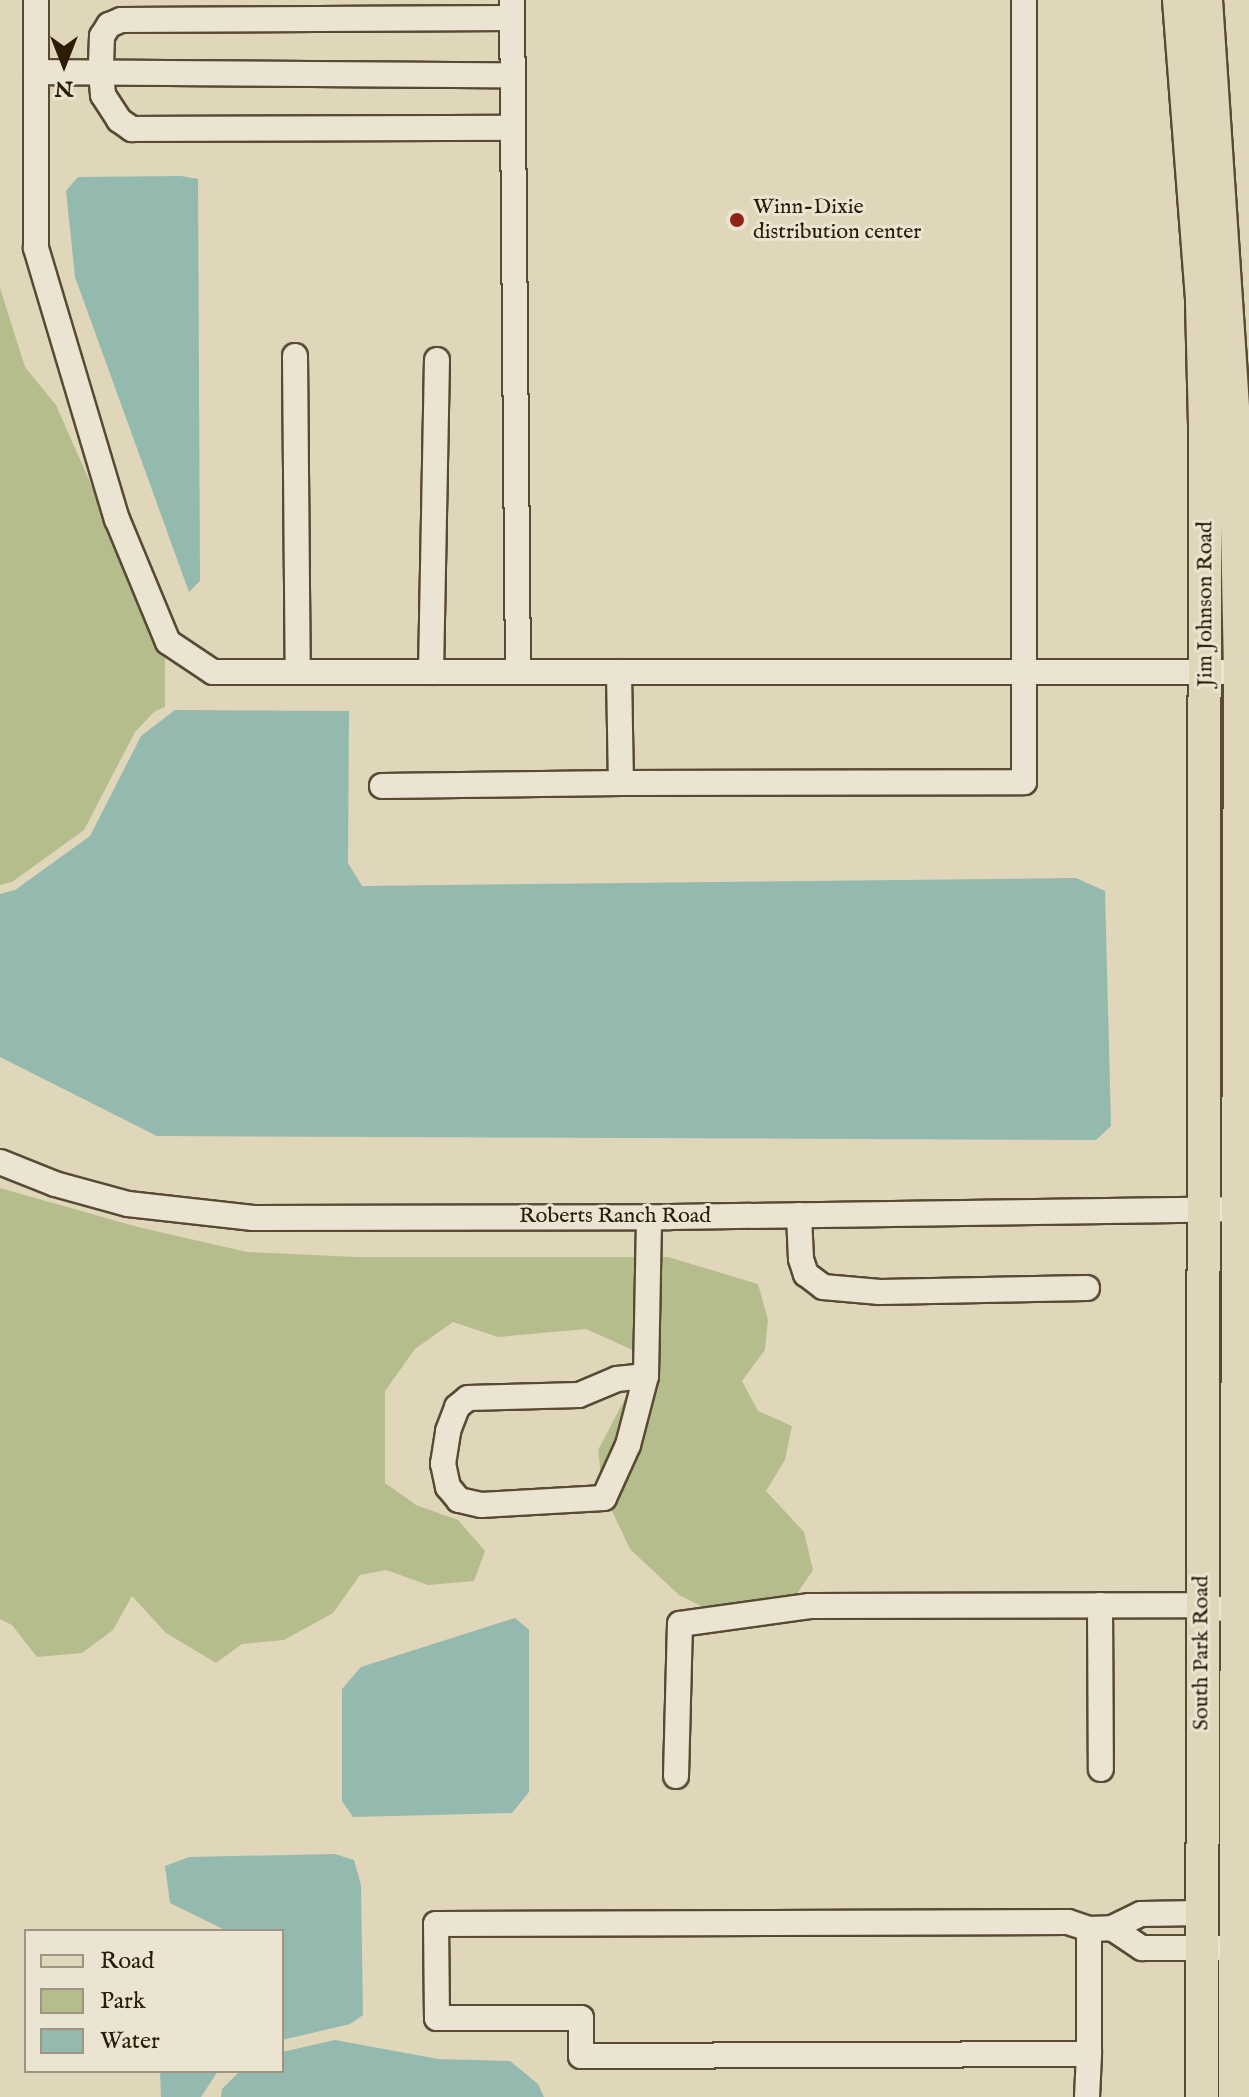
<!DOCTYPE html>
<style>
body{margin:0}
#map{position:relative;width:1249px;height:2097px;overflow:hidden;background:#e0d6ba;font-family:"IM FELL English",serif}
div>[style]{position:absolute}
.green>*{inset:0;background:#b6bd8d}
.water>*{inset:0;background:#94b9af}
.roads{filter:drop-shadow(2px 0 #594a33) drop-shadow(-2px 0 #594a33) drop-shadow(0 2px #594a33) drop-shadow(0 -2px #594a33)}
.minor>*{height:24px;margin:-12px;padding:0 12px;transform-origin:12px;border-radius:12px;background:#ebe4d2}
.major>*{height:32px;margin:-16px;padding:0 16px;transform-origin:16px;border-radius:16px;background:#e0d6ba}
.dots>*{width:22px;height:22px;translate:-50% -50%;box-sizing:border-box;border:4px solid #ebe4d2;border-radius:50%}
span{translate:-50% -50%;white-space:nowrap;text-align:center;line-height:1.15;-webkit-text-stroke:6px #ebe4d2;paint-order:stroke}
.poi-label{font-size:22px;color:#2c1c06}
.left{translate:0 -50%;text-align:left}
.street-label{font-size:22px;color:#2c1c06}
.legend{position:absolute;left:24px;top:1929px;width:260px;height:144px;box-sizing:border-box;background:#ebe4d2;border:2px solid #9f9480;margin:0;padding:10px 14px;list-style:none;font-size:24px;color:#2c1c06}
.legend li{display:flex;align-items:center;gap:16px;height:40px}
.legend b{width:40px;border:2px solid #9f9480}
.north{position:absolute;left:24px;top:24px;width:80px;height:80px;-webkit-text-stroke:6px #ebe4d2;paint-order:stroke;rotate:180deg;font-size:22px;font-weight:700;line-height:32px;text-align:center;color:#2c1c06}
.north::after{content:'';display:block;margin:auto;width:28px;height:36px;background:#2c1c06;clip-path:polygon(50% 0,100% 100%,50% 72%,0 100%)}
</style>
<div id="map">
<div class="green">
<div style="clip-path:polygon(0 288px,25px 367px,56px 405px,165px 652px,165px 707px,154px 712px,135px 732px,84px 830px,12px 882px,0 885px)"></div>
<div style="clip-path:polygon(0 1188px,138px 1227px,247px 1252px,356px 1257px,668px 1257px,758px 1284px,768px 1320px,765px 1350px,742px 1381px,758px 1411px,792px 1426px,785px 1460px,766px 1491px,804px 1532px,813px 1570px,782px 1616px,737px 1624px,679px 1595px,630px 1549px,603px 1492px,598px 1450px,628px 1393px,635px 1351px,586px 1329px,498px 1337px,453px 1322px,415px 1349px,385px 1391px,385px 1483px,416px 1505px,458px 1520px,485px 1551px,474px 1581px,428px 1585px,386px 1570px,360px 1575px,333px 1613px,284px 1640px,242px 1644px,216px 1663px,166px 1633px,132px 1596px,113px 1630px,82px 1653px,37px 1657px,12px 1625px,0 1619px)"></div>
</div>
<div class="water">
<div style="clip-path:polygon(181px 176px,198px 179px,200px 581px,189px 592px,75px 277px,66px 191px,78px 177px)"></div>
<div style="clip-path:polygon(175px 710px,349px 711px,348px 863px,362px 886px,1076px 878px,1105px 891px,1111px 1126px,1096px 1140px,157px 1136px,0 1057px,0 894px,15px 890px,90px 836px,141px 736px)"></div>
<div style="clip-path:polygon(515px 1618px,529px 1630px,529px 1792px,512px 1813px,353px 1817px,342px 1801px,342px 1689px,361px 1667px)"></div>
<div style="clip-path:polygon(335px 1854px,354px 1860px,361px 1885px,363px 2015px,350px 2024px,282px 2040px,282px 1931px,227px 1931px,170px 1903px,165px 1866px,189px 1857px)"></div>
<div style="clip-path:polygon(335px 2040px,438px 2059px,510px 2061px,538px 2084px,544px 2097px,221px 2097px,222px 2089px,240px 2071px,282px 2071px,282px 2052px)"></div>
<div style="clip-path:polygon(160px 2071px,218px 2071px,201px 2097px,161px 2097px)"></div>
</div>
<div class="roads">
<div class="minor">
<div style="left:36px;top:0;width:248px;rotate:90deg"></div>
<div style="left:36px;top:248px;width:283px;rotate:73.4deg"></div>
<div style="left:117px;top:519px;width:133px;rotate:67.5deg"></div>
<div style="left:168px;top:642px;width:54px;rotate:33.7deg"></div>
<div style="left:213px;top:672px;width:1036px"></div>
<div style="left:512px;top:0;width:672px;rotate:89.49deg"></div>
<div style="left:512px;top:18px;width:391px;rotate:179.7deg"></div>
<div style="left:121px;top:20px;width:13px;rotate:157deg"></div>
<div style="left:109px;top:25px;width:13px;rotate:122deg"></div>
<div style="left:102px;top:36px;width:36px;rotate:92deg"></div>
<div style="left:101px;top:72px;width:23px;rotate:85deg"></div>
<div style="left:103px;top:95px;width:30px;rotate:57deg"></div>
<div style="left:119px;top:120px;width:16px;rotate:35deg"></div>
<div style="left:132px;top:129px;width:381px;rotate:-0.2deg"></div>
<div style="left:36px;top:72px;width:477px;rotate:0.4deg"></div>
<div style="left:295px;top:356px;width:316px;rotate:89.5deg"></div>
<div style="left:431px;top:672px;width:312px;rotate:-88.9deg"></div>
<div style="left:619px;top:672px;width:111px;rotate:89deg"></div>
<div style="left:621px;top:783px;width:403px;rotate:-0.1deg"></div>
<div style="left:1024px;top:782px;width:782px;rotate:-90deg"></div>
<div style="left:382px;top:786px;width:239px;rotate:-0.7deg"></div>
<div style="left:0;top:1162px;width:59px;rotate:21.8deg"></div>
<div style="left:55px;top:1184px;width:76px;rotate:15.3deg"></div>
<div style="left:128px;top:1204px;width:126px;rotate:6.4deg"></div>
<div style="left:253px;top:1218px;width:417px;rotate:-0.1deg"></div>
<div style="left:670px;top:1217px;width:579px;rotate:-0.79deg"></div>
<div style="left:799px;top:1215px;width:44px;rotate:87.4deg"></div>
<div style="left:801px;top:1259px;width:16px;rotate:72deg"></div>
<div style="left:806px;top:1274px;width:21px;rotate:37deg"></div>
<div style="left:823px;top:1287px;width:57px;rotate:5deg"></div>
<div style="left:880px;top:1292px;width:207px;rotate:-1.1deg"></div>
<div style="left:646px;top:1376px;width:71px;rotate:104.6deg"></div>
<div style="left:628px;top:1445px;width:58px;rotate:114.4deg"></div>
<div style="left:604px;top:1498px;width:123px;rotate:176.7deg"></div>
<div style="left:481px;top:1505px;width:23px;rotate:-167deg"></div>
<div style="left:459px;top:1500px;width:17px;rotate:-130deg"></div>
<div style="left:448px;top:1487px;width:24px;rotate:-102deg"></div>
<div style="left:443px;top:1464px;width:33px;rotate:-81deg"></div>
<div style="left:448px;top:1431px;width:26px;rotate:-69deg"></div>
<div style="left:457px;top:1407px;width:14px;rotate:-39deg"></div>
<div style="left:468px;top:1398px;width:111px;rotate:-1.5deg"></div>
<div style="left:579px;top:1395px;width:41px;rotate:-22.8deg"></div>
<div style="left:617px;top:1379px;width:29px;rotate:-6deg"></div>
<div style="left:646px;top:1376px;width:159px;rotate:-88.9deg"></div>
<div style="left:1100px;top:1605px;width:164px;rotate:89.7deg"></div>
<div style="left:676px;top:1776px;width:152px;rotate:-88.5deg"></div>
<div style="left:680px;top:1624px;width:131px;rotate:-7.9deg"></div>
<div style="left:810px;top:1606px;width:392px;rotate:-0.1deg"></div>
<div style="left:1202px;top:1605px;width:17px;rotate:13deg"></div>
<div style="left:1112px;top:1928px;width:36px;rotate:34deg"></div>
<div style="left:1142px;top:1948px;width:77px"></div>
<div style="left:1089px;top:1929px;width:125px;rotate:90deg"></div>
<div style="left:1089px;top:2054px;width:508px;rotate:179.77deg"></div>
<div style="left:581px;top:2056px;width:38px;rotate:-90deg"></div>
<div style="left:581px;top:2018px;width:144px;rotate:180deg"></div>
<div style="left:437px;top:2018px;width:94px;rotate:-90.6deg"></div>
<div style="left:436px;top:1924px;width:632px;rotate:-0.18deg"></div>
<div style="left:1068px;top:1922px;width:22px;rotate:18deg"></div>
<div style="left:1089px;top:1929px;width:23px;rotate:-2deg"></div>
<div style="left:1112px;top:1928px;width:32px;rotate:-26deg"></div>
<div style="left:1141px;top:1914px;width:62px;rotate:-0.9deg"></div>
<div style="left:1087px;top:2097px;width:43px;rotate:-87.3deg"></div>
</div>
<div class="major">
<div style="left:1179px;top:0;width:303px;rotate:85.6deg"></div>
<div style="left:1202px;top:302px;width:123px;rotate:88.6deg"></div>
<div style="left:1205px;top:425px;width:1672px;rotate:90.1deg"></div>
<div style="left:1206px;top:0;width:432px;rotate:86.2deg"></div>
<div style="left:1235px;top:431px;width:241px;rotate:88.8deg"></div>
<div style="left:1240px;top:672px;width:1425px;rotate:90.2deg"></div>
</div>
</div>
<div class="dots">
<div style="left:737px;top:220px;background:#8f2418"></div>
</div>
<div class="poi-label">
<span class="left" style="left:753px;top:220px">Winn-Dixie<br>distribution center</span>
</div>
<div class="street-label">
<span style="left:1206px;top:604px;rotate:-90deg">Jim Johnson Road</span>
<span style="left:615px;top:1217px">Roberts Ranch Road</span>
<span style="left:1202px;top:1653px;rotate:-90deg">South Park Road</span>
</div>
<ul class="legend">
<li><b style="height:10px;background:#e0d6ba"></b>Road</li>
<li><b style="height:22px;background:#b6bd8d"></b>Park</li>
<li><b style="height:22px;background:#94b9af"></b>Water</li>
</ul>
<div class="north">N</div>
</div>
